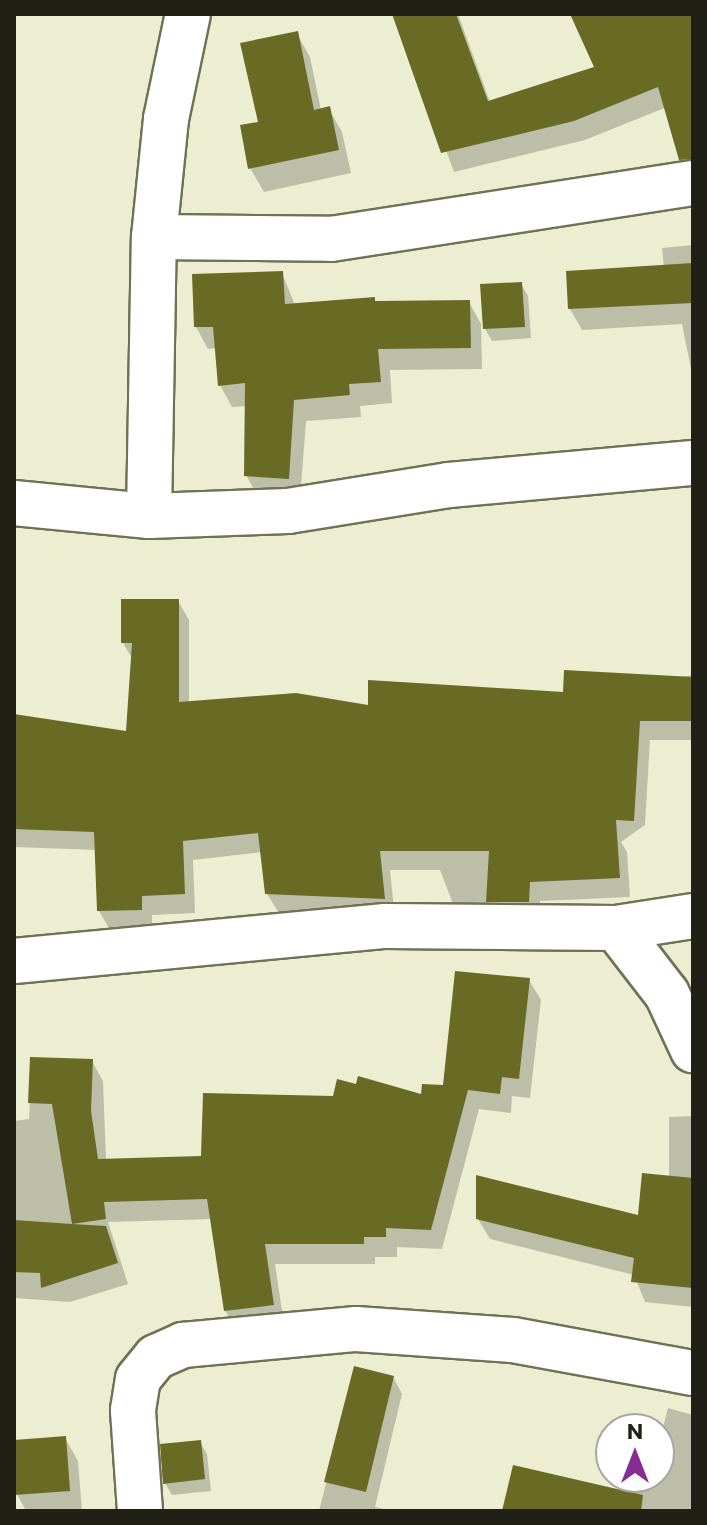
<!DOCTYPE html>
<style>
body{margin:0}
#map{position:relative;width:707px;height:1525px;overflow:hidden;background:#edeed1;font-family:Commissioner,sans-serif}
div>[style]{position:absolute}
.shadow>*{inset:0;background:#0003}
.building>*{inset:0;background:#696a24}
.roads{filter:drop-shadow(2px 0 #707157) drop-shadow(-2px 0 #707157) drop-shadow(0 2px #707157) drop-shadow(0 -2px #707157)}
.street>*{height:44px;margin:-22px;padding:0 22px;transform-origin:22px;border-radius:22px;background:#fff}
span{translate:-50% -50%;white-space:nowrap;text-align:center;line-height:1.15;-webkit-text-stroke:8px #fff;paint-order:stroke}
.frame{position:absolute;inset:0;border:16px solid #202016;pointer-events:none}
.north{position:absolute;left:595px;top:1413px;width:80px;height:80px;box-sizing:border-box;background:#fff;border:2px solid #a6a6a2;border-radius:50%;rotate:0deg;font-size:22px;font-weight:700;line-height:32px;text-align:center;color:#202016}
.north::after{content:'';display:block;margin:auto;width:28px;height:36px;background:#882b95;clip-path:polygon(50% 0,100% 100%,50% 72%,0 100%)}
</style>
<div id="map">
<div class="shadow">
<div style="clip-path:polygon(395px 14px,458px 14px,490px 102px,596px 68px,572px 14px,693px 14px,693px 119px,667px 107px,585px 140px,454px 172px)"></div>
<div style="clip-path:polygon(297px 34px,310px 57px,321px 110px,329px 109px,342px 132px,351px 173px,264px 192px,250px 168px,260px 123px)"></div>
<div style="clip-path:polygon(693px 245px,693px 379px,682px 324px,582px 330px,570px 309px,664px 267px,662px 248px)"></div>
<div style="clip-path:polygon(282px 273px,295px 305px,469px 302px,481px 324px,482px 369px,390px 370px,392px 403px,360px 406px,361px 417px,306px 421px,300px 500px,258px 497px,246px 475px,247px 406px,232px 407px,220px 385px,217px 348px,208px 349px,196px 327px)"></div>
<div style="clip-path:polygon(521px 284px,528px 296px,531px 338px,492px 341px,485px 329px)"></div>
<div style="clip-path:polygon(178px 601px,189px 620px,189px 703px,370px 708px,565px 694px,693px 675px,693px 740px,650px 740px,645px 825px,621px 842px,627px 852px,630px 897px,540px 901px,539px 921px,499px 921px,489px 903px,453px 904px,440px 870px,390px 870px,395px 918px,279px 913px,267px 894px,262px 852px,193px 860px,195px 913px,152px 915px,152px 929px,110px 930px,99px 911px,97px 850px,14px 847px,14px 716px,128px 733px,133px 660px,123px 643px)"></div>
<div style="clip-path:polygon(529px 980px,541px 1000px,530px 1098px,512px 1096px,511px 1113px,479px 1109px,442px 1249px,397px 1247px,397px 1257px,375px 1257px,375px 1264px,275px 1264px,284px 1324px,237px 1331px,225px 1310px,212px 1219px,108px 1222px,128px 1284px,70px 1302px,14px 1298px,14px 1121px,29px 1119px,32px 1059px,92px 1061px,103px 1081px,106px 1160px,203px 1158px,334px 1098px,423px 1096px,445px 1087px)"></div>
<div style="clip-path:polygon(693px 1116px,693px 1307px,645px 1302px,634px 1275px,490px 1239px,478px 1219px,640px 1218px,669px 1178px,669px 1117px)"></div>
<div style="clip-path:polygon(355px 1369px,393px 1377px,402px 1394px,375px 1507px,393px 1511px,319px 1511px)"></div>
<div style="clip-path:polygon(668px 1408px,693px 1415px,693px 1511px,504px 1511px,622px 1492px,627px 1477px,659px 1477px,659px 1443px)"></div>
<div style="clip-path:polygon(65px 1438px,78px 1461px,82px 1511px,26px 1511px,17px 1494px,14px 1442px)"></div>
<div style="clip-path:polygon(200px 1442px,207px 1454px,211px 1491px,172px 1495px,165px 1483px)"></div>
</div>
<div class="building">
<div style="clip-path:polygon(392px 14px,456px 14px,488px 101px,594px 67px,570px 14px,693px 14px,693px 159px,679px 160px,658px 87px,574px 121px,441px 153px)"></div>
<div style="clip-path:polygon(298px 31px,314px 110px,330px 106px,339px 150px,248px 169px,240px 125px,258px 122px,240px 43px)"></div>
<div style="clip-path:polygon(693px 263px,693px 303px,568px 309px,566px 271px)"></div>
<div style="clip-path:polygon(283px 271px,285px 304px,375px 297px,375px 301px,470px 300px,471px 348px,378px 349px,381px 382px,349px 384px,350px 395px,294px 400px,289px 479px,244px 476px,245px 383px,218px 386px,213px 327px,194px 327px,192px 274px)"></div>
<div style="clip-path:polygon(522px 282px,525px 327px,483px 329px,480px 284px)"></div>
<div style="clip-path:polygon(121px 599px,179px 599px,179px 702px,296px 693px,368px 705px,368px 680px,563px 692px,564px 670px,693px 677px,693px 721px,640px 721px,634px 821px,616px 820px,620px 878px,530px 882px,529px 902px,486px 902px,489px 851px,380px 851px,385px 899px,265px 894px,258px 833px,183px 841px,185px 894px,142px 896px,142px 910px,97px 911px,94px 832px,14px 829px,14px 714px,126px 731px,132px 643px,121px 643px)"></div>
<div style="clip-path:polygon(455px 971px,530px 978px,519px 1079px,502px 1077px,500px 1094px,468px 1090px,431px 1230px,386px 1228px,386px 1237px,364px 1237px,364px 1244px,265px 1244px,274px 1305px,224px 1311px,207px 1199px,104px 1202px,106px 1219px,72px 1224px,106px 1226px,118px 1263px,41px 1288px,40px 1273px,14px 1272px,14px 1220px,72px 1224px,52px 1104px,28px 1103px,30px 1057px,93px 1059px,91px 1111px,98px 1159px,201px 1156px,203px 1093px,333px 1096px,337px 1079px,356px 1084px,358px 1076px,421px 1094px,422px 1084px,443px 1085px)"></div>
<div style="clip-path:polygon(642px 1173px,693px 1178px,693px 1288px,631px 1282px,634px 1258px,476px 1219px,476px 1175px,638px 1215px)"></div>
<div style="clip-path:polygon(354px 1366px,394px 1376px,366px 1492px,324px 1482px)"></div>
<div style="clip-path:polygon(66px 1436px,70px 1491px,14px 1495px,14px 1440px)"></div>
<div style="clip-path:polygon(201px 1440px,205px 1479px,163px 1484px,160px 1444px)"></div>
<div style="clip-path:polygon(513px 1465px,643px 1495px,641px 1511px,502px 1511px)"></div>
</div>
<div class="roads">
<div class="street">
<div style="left:154px;top:237px;width:177px;rotate:0.6deg"></div>
<div style="left:331px;top:239px;width:366px;rotate:-8.8deg"></div>
<div style="left:14px;top:503px;width:136px;rotate:5.5deg"></div>
<div style="left:149px;top:516px;width:139px;rotate:-2.1deg"></div>
<div style="left:288px;top:511px;width:163px;rotate:-9.2deg"></div>
<div style="left:449px;top:485px;width:245px;rotate:-5.2deg"></div>
<div style="left:149px;top:516px;width:279px;rotate:-89deg"></div>
<div style="left:154px;top:237px;width:119px;rotate:-84.2deg"></div>
<div style="left:166px;top:119px;width:107px;rotate:-78.2deg"></div>
<div style="left:616px;top:928px;width:83px;rotate:52.3deg"></div>
<div style="left:667px;top:994px;width:62px;rotate:65.1deg"></div>
<div style="left:14px;top:961px;width:373px;rotate:-5.4deg"></div>
<div style="left:385px;top:926px;width:231px;rotate:0.5deg"></div>
<div style="left:616px;top:928px;width:78px;rotate:-8.9deg"></div>
<div style="left:140px;top:1511px;width:101px;rotate:-94deg"></div>
<div style="left:133px;top:1410px;width:31px;rotate:-81deg"></div>
<div style="left:138px;top:1379px;width:28px;rotate:-51deg"></div>
<div style="left:156px;top:1357px;width:30px;rotate:-24deg"></div>
<div style="left:183px;top:1345px;width:174px;rotate:-5.3deg"></div>
<div style="left:356px;top:1329px;width:157px;rotate:4deg"></div>
<div style="left:513px;top:1340px;width:183px;rotate:10.4deg"></div>
</div>
</div>
<div class="frame"></div>
<div class="north">N</div>
</div>
